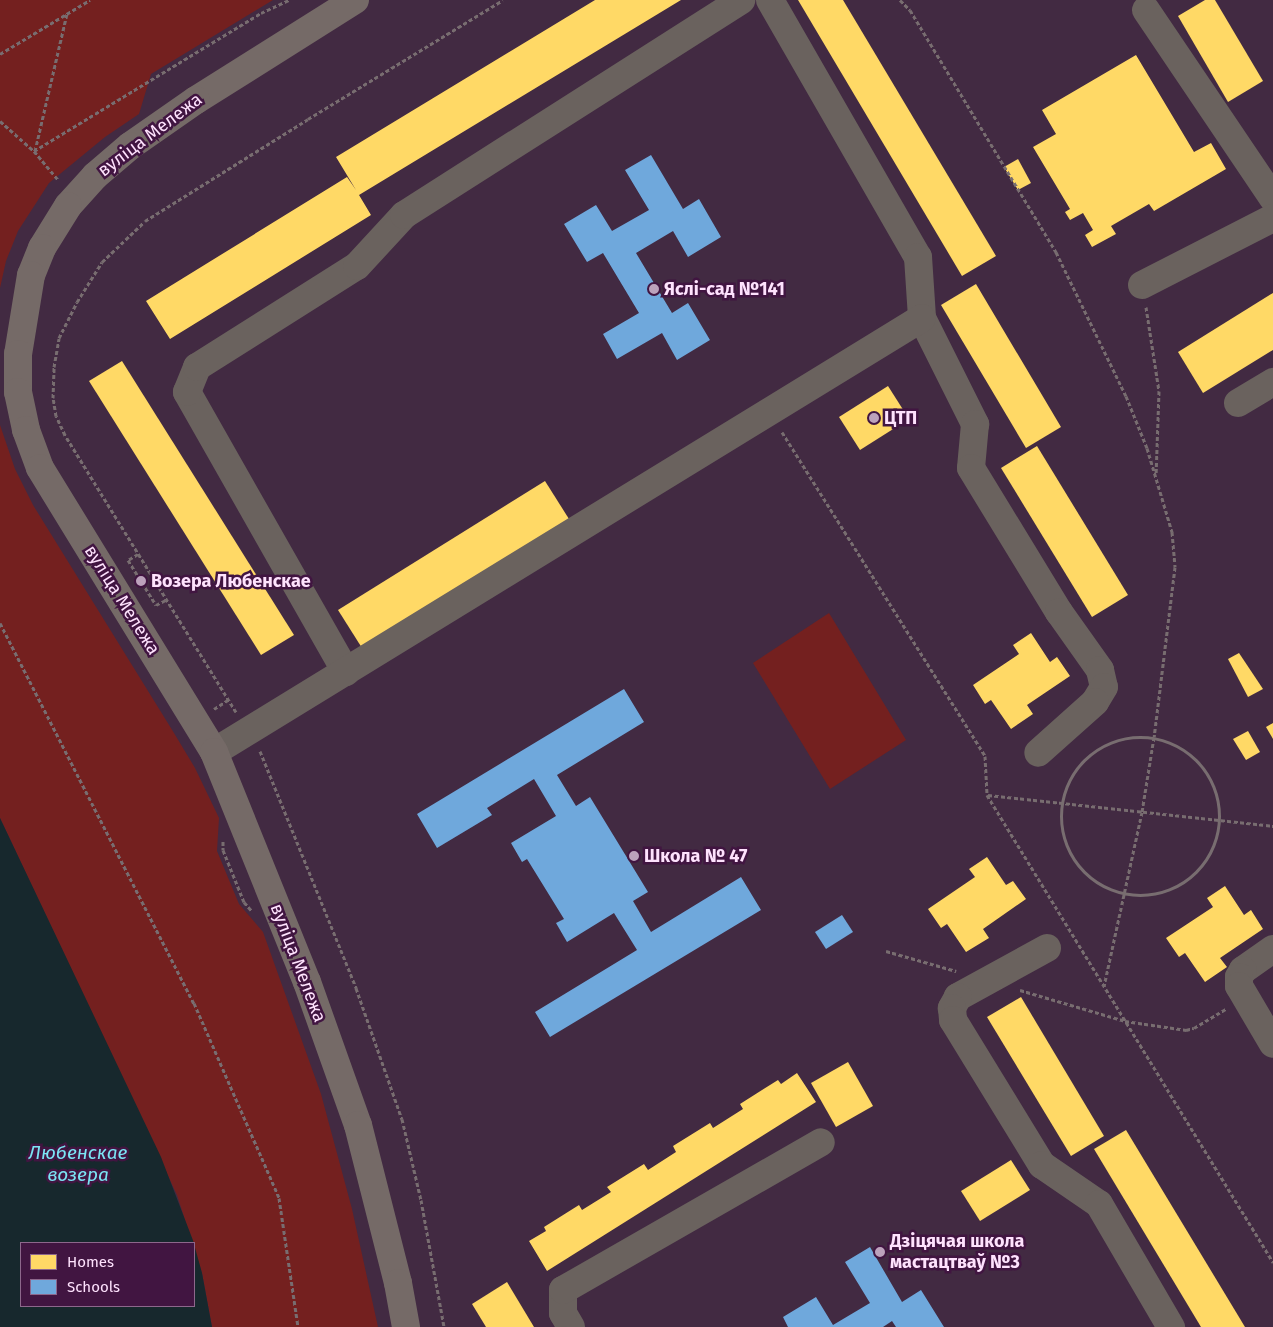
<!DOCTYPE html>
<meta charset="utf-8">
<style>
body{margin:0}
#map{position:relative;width:1273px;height:1327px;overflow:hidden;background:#422a42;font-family:"Fira Sans",sans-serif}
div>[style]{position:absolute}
.green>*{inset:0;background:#74201f}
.water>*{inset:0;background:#17282d}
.homes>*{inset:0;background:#ffd966}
.schools>*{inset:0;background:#6fa8dc}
.path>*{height:3px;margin-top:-1.5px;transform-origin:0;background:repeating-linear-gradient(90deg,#786d70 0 4px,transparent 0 6.5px)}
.path>.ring{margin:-1.5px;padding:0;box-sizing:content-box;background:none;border:3px solid #786d70;border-radius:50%}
.minor>*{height:28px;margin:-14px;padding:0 14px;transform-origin:14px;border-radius:14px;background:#6a625e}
.major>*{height:28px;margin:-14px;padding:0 14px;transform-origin:14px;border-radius:14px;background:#756a67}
.dots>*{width:14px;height:14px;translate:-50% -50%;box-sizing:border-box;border:2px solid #411541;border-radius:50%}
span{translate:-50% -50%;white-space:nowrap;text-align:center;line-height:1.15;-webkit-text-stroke:5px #411541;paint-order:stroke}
.street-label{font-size:18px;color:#fee2fd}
.poi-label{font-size:18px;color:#fee2fd;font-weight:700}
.left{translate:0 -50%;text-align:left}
.water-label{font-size:19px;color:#7be5f4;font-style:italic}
.legend{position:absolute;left:20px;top:1242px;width:175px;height:65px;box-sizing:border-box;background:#411541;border:1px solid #8d678c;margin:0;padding:6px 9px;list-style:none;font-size:15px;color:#fee2fd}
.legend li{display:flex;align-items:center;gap:10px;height:25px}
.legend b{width:25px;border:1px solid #8d678c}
</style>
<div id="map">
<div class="green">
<div style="clip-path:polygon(0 0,273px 0,151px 74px,139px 114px,105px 137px,49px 183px,18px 231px,6px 261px,0 288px)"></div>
<div style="clip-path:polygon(0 425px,15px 469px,33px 505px,174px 733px,195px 768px,219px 818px,217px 851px,239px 904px,263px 932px,321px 1094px,352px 1209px,378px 1327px,212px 1327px,202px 1273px,177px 1195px,0 818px)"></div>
<div style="clip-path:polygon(829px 613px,906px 740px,830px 789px,753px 663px)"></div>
</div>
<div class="water">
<div style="clip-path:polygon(0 818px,161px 1157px,194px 1243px,21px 1243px,21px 1306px,194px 1306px,194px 1244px,202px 1273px,212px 1327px,0 1327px)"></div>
</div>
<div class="homes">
<div style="clip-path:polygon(595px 0,681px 0,359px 195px,371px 215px,170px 339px,146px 301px,347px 177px,356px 190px,336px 157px)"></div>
<div style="clip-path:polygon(798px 0,843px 0,996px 256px,962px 276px)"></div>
<div style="clip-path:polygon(1205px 0,1215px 0,1263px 81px,1228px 102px,1178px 16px)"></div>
<div style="clip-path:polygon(1136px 55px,1194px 152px,1211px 143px,1226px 169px,1154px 211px,1149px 204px,1111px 226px,1116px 234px,1092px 247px,1085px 235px,1093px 230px,1083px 213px,1070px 220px,1065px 212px,1070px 209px,1033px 147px,1056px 134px,1042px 110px)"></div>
<div style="clip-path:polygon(1018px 159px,1031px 183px,1018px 190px,1004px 167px)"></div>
<div style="clip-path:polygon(976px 284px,1061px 427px,1026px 448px,941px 305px)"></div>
<div style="clip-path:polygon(1273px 293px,1273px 350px,1203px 393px,1178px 352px)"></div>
<div style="clip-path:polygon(122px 361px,294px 635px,261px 655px,89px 381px)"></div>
<div style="clip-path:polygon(888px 386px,909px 419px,860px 450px,839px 417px)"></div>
<div style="clip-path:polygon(1037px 446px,1128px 595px,1092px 617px,1001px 468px)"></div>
<div style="clip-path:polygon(545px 481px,569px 519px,362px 648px,338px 610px)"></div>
<div style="clip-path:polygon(1031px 633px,1050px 662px,1057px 657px,1070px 676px,1027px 705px,1033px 714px,1011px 729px,991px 700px,985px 704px,973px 685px,1019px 654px,1013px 645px)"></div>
<div style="clip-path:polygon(1239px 653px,1263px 689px,1248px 697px,1228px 659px)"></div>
<div style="clip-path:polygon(1273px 723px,1273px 739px,1266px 727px)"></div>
<div style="clip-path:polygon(1248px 731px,1260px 752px,1246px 760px,1233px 739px)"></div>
<div style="clip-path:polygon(987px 857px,1006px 885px,1013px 881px,1026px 899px,983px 929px,989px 938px,966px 952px,947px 924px,941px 928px,928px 909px,975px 877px,969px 869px)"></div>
<div style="clip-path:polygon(1225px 886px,1244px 915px,1251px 910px,1263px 929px,1220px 958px,1227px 967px,1205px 982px,1185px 953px,1179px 957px,1166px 938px,1213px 907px,1207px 898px)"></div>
<div style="clip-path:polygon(1021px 997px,1104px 1136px,1071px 1156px,987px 1017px)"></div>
<div style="clip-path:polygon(848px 1062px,873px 1106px,836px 1127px,811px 1083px)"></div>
<div style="clip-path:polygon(797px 1073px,816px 1102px,547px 1271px,529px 1241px,546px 1231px,544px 1227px,579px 1205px,582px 1210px,611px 1192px,607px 1187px,644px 1164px,648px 1170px,676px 1152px,673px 1146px,710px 1123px,713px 1128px,743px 1109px,740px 1104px,778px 1080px,781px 1084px)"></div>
<div style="clip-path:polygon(1126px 1130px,1245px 1327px,1201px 1327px,1094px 1149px)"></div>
<div style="clip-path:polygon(1011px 1160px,1030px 1190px,980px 1221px,961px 1191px)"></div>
<div style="clip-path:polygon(507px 1282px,534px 1327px,486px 1327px,472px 1304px)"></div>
</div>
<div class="schools">
<div style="clip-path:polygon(651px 155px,683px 209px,699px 199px,721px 237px,688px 257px,673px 231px,636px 253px,672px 313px,688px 303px,710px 340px,677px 360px,662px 333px,617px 359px,603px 334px,639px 313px,603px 253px,587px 262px,564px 224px,596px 205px,612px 231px,649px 210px,625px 170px)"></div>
<div style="clip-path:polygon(624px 689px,644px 722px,557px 775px,576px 806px,590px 797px,648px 892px,633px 901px,651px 932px,741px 877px,761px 910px,550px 1037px,535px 1012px,637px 950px,614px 913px,567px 942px,556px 923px,564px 919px,527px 859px,522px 862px,511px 843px,556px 816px,534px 779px,487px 808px,492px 815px,437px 848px,417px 814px)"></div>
<div style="clip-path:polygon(842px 915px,853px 932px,826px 949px,815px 932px)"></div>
<div style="clip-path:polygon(870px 1247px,902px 1302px,921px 1290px,944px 1327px,896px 1327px,892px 1321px,883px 1327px,788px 1327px,783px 1317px,816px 1297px,833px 1325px,870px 1303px,845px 1262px)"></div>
</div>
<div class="path">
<div style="left:900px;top:0;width:14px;rotate:45deg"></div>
<div style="left:910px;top:10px;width:283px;rotate:58.9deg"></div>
<div style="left:1056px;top:252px;width:160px;rotate:64.1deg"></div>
<div style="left:1126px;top:396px;width:56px;rotate:68deg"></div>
<div style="left:1147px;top:448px;width:88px;rotate:73.4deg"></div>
<div style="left:1172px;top:532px;width:35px;rotate:85deg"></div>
<div style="left:1175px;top:567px;width:171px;rotate:97deg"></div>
<div style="left:1154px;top:737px;width:76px;rotate:99.1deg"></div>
<div style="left:1142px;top:812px;width:178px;rotate:102.3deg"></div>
<div style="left:0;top:54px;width:105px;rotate:-31deg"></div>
<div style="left:0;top:121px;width:45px;rotate:41.4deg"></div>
<div style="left:34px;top:151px;width:38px;rotate:50deg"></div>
<div style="left:34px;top:151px;width:266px;rotate:-31.3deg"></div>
<div style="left:261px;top:13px;width:31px;rotate:-25deg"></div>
<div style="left:35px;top:151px;width:142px;rotate:-76.9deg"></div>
<div style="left:1146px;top:307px;width:85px;rotate:81.2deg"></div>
<div style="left:1159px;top:391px;width:84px;rotate:92deg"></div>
<div style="left:782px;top:432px;width:382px;rotate:57.9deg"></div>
<div style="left:985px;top:756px;width:39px;rotate:87deg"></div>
<div style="left:987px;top:795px;width:548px;rotate:58.52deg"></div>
<div style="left:138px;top:554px;width:12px;rotate:149deg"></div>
<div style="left:128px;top:560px;width:53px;rotate:58.1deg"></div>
<div style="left:156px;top:605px;width:11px;rotate:-27deg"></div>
<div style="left:0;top:623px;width:427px;rotate:63deg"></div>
<div style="left:194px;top:1003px;width:213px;rotate:66.4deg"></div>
<div style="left:279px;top:1198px;width:130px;rotate:81.6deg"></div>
<div style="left:214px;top:709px;width:17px;rotate:-33deg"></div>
<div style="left:236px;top:712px;width:326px;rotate:-121.7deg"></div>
<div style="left:65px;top:435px;width:21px;rotate:-115deg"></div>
<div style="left:56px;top:416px;width:18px;rotate:-99deg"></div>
<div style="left:53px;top:398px;width:31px;rotate:-88deg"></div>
<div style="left:54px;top:367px;width:29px;rotate:-80deg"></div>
<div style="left:59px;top:338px;width:40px;rotate:-63.4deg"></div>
<div style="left:77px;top:302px;width:47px;rotate:-58deg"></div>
<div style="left:102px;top:262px;width:59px;rotate:-43.6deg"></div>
<div style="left:145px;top:221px;width:192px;rotate:-32deg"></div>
<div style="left:308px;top:119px;width:228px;rotate:-31.4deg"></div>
<div class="ring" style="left:1061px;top:737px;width:155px;height:155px"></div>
<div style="left:260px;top:751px;width:256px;rotate:67.9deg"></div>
<div style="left:356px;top:988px;width:139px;rotate:70.7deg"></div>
<div style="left:402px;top:1119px;width:83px;rotate:76.8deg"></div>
<div style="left:421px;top:1200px;width:129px;rotate:79.7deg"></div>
<div style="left:988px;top:795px;width:287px;rotate:6.2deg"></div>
<div style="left:223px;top:841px;width:9px;rotate:90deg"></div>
<div style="left:223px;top:850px;width:56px;rotate:68deg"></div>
<div style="left:244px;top:902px;width:11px;rotate:49deg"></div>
<div style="left:886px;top:951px;width:73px;rotate:15.9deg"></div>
<div style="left:1020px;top:990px;width:109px;rotate:16.4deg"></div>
<div style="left:1125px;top:1021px;width:62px;rotate:8.4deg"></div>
<div style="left:1186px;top:1030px;width:8px;rotate:-14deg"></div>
<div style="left:1194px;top:1028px;width:37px;rotate:-31deg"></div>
</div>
<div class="minor">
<div style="left:770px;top:0;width:297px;rotate:60.1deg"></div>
<div style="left:918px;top:257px;width:61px;rotate:86.2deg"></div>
<div style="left:922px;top:318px;width:119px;rotate:63.4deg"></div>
<div style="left:975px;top:424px;width:44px;rotate:95.2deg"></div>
<div style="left:971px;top:468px;width:169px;rotate:58.6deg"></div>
<div style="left:1059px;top:612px;width:71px;rotate:54.7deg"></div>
<div style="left:1100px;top:670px;width:17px;rotate:77deg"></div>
<div style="left:1104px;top:687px;width:17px;rotate:121deg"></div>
<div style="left:1095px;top:702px;width:76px;rotate:138.2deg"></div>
<div style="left:1146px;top:10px;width:227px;rotate:56deg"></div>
<div style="left:1142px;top:285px;width:147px;rotate:-27.1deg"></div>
<div style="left:1238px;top:403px;width:41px;rotate:-31deg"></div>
<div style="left:346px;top:672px;width:322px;rotate:-119.6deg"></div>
<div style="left:187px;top:392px;width:27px;rotate:-68deg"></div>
<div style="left:197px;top:367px;width:189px;rotate:-32.3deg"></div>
<div style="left:357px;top:266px;width:69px;rotate:-47.3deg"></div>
<div style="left:404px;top:215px;width:400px;rotate:-32.5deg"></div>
<div style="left:214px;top:752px;width:830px;rotate:-31.51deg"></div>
<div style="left:1047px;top:948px;width:102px;rotate:151.2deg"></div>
<div style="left:958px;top:997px;width:13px;rotate:119deg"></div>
<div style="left:952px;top:1008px;width:12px;rotate:85deg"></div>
<div style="left:953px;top:1020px;width:170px;rotate:58.5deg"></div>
<div style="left:1042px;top:1165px;width:69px;rotate:34.4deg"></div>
<div style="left:1099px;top:1204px;width:143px;rotate:59.7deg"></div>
<div style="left:1273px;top:949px;width:37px;rotate:145deg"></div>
<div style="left:1243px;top:970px;width:8px;rotate:120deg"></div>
<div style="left:1239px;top:977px;width:9px;rotate:90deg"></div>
<div style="left:1239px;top:986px;width:67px;rotate:59.6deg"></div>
<div style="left:571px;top:1327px;width:16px;rotate:-120deg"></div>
<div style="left:563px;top:1313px;width:23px;rotate:-90deg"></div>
<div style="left:563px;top:1290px;width:297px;rotate:-29.8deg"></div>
</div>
<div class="major">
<div style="left:355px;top:0;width:188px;rotate:147.8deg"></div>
<div style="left:196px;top:100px;width:80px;rotate:145.1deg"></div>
<div style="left:130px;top:146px;width:46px;rotate:139.4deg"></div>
<div style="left:95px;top:176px;width:40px;rotate:132deg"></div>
<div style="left:68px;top:206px;width:49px;rotate:121.8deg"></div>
<div style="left:42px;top:248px;width:29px;rotate:112deg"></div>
<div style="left:31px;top:275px;width:80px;rotate:99.3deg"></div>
<div style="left:18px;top:354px;width:38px;rotate:90deg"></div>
<div style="left:18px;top:392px;width:39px;rotate:78deg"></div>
<div style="left:26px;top:430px;width:40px;rotate:69.8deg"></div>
<div style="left:40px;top:468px;width:333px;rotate:58.5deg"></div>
<div style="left:214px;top:752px;width:248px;rotate:68deg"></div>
<div style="left:307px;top:982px;width:152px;rotate:70.4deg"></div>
<div style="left:358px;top:1125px;width:163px;rotate:75.8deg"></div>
<div style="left:398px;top:1283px;width:45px;rotate:79.7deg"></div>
</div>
<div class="dots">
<div style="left:654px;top:289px;background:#bca2bc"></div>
<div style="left:874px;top:418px;background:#bca2bc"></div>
<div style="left:141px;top:581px;background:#bca2bc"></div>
<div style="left:634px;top:856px;background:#bca2bc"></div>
<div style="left:880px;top:1252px;background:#bca2bc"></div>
</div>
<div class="street-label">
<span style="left:150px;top:135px;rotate:-37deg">вуліца Мележа</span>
<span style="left:122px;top:600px;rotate:58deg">вуліца Мележа</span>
<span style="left:298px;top:963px;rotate:69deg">вуліца Мележа</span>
</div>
<div class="poi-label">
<span class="left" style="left:664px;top:289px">Яслі-сад №141</span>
<span class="left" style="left:884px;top:418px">ЦТП</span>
<span class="left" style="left:151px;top:581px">Возера Любенскае</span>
<span class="left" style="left:644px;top:856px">Школа № 47</span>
<span class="left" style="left:890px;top:1252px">Дзіцячая школа<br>мастацтваў №3</span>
</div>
<div class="water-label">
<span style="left:78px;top:1164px">Любенскае<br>возера</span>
</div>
<ul class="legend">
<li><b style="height:14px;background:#ffd966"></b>Homes</li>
<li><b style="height:14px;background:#6fa8dc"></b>Schools</li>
</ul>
</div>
